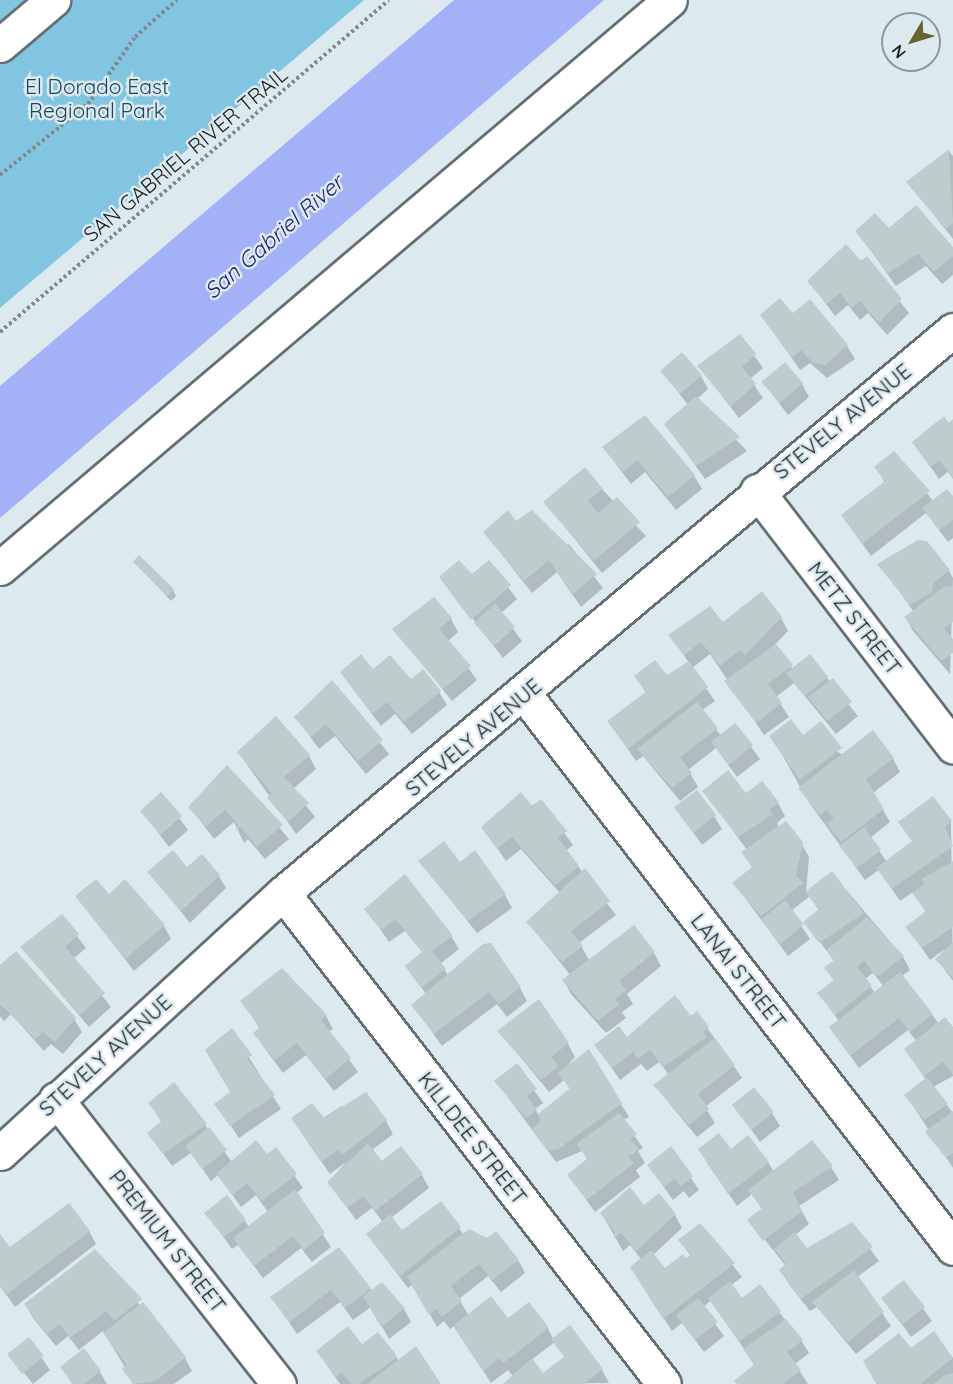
<!DOCTYPE html>
<style>
body{margin:0}
#map{position:relative;width:953px;height:1384px;overflow:hidden;background:#dceaf0;font-family:Quicksand,sans-serif}
div>[style]{position:absolute}
.green>*{inset:0;background:#82c5e1}
.water>*{inset:0;background:#a3b1f6}
.shadow>*{inset:0;background:#0003}
.building>*{inset:0;background:#bdcccd}
.path>*{height:4px;margin-top:-2px;transform-origin:0;background:repeating-linear-gradient(90deg,#808a8e 0 3px,transparent 0 6px)}
.roads{filter:drop-shadow(2px 0 #636f74) drop-shadow(-2px 0 #636f74) drop-shadow(0 2px #636f74) drop-shadow(0 -2px #636f74)}
.minor>*{height:33px;margin:-16.5px;padding:0 16.5px;transform-origin:16.5px;border-radius:16.5px;background:#fff}
span{translate:-50% -50%;white-space:nowrap;text-align:center;line-height:1.15;-webkit-text-stroke:5px #dceaf0;paint-order:stroke}
.park-label{font-size:21px;color:#1d4555}
.street-label{font-size:21px;color:#171c1e}
.water-label{font-size:22px;color:#222371;font-style:italic}
.north{position:absolute;left:881px;top:12px;width:60px;height:60px;box-sizing:border-box;background:#dceaf0;border:2px solid #8d989c;border-radius:50%;rotate:232deg;font-size:16px;font-weight:700;line-height:24px;text-align:center;color:#171c1e}
.north::after{content:'';display:block;margin:auto;width:21px;height:27px;background:#67622f;clip-path:polygon(50% 0,100% 100%,50% 72%,0 100%)}
</style>
<div id="map">
<div class="green">
<div style="clip-path:polygon(0 0,364px 0,0 308px)"></div>
</div>
<div class="water">
<div style="clip-path:polygon(454px 0,604px 0,0 518px,0 386px)"></div>
</div>
<div class="shadow">
<div style="clip-path:polygon(949px 151px,953px 156px,953px 239px,908px 182px)"></div>
<div style="clip-path:polygon(888px 230px,953px 249px,953px 275px,942px 284px,926px 266px,896px 286px,857px 231px)"></div>
<div style="clip-path:polygon(866px 258px,909px 313px,887px 335px,868px 313px,860px 320px,848px 305px,835px 316px,809px 281px)"></div>
<div style="clip-path:polygon(762px 316px,793px 316px,847px 346px,855px 359px,827px 378px,810px 363px,800px 370px)"></div>
<div style="clip-path:polygon(740px 336px,763px 368px,750px 379px,763px 398px,739px 418px,699px 366px)"></div>
<div style="clip-path:polygon(662px 371px,701px 376px,708px 389px,697px 399px,747px 451px,705px 479px,666px 424px,688px 405px)"></div>
<div style="clip-path:polygon(763px 382px,802px 384px,809px 397px,788px 415px)"></div>
<div style="clip-path:polygon(953px 421px,953px 479px,948px 472px,939px 479px,914px 443px)"></div>
<div style="clip-path:polygon(604px 448px,694px 476px,702px 489px,676px 510px,645px 472px,631px 484px)"></div>
<div style="clip-path:polygon(894px 453px,933px 501px,953px 498px,953px 538px,948px 542px,926px 513px,871px 556px,843px 516px,885px 483px,876px 467px)"></div>
<div style="clip-path:polygon(602px 489px,646px 536px,602px 573px,545px 502px)"></div>
<div style="clip-path:polygon(516px 523px,564px 549px,569px 544px,603px 588px,581px 607px,557px 572px,532px 593px,484px 532px)"></div>
<div style="clip-path:polygon(135px 562px,173px 590px,176px 596px,171px 601px)"></div>
<div style="clip-path:polygon(489px 562px,517px 599px,501px 613px,522px 641px,503px 658px,441px 577px,472px 577px)"></div>
<div style="clip-path:polygon(880px 564px,949px 571px,953px 578px,950px 674px,913px 631px,906px 618px,914px 612px)"></div>
<div style="clip-path:polygon(781px 618px,788px 631px,769px 651px,776px 646px,793px 669px,827px 678px,858px 716px,836px 734px,794px 683px,776px 697px,789px 717px,764px 735px,710px 654px,692px 668px,715px 701px,702px 710px,721px 736px,735px 725px,760px 759px,737px 777px,716px 748px,688px 770px,698px 787px,680px 801px,643px 756px,636px 761px,609px 722px,646px 693px,636px 676px,667px 677px,689px 663px,670px 635px)"></div>
<div style="clip-path:polygon(451px 619px,458px 632px,448px 641px,477px 680px,452px 701px,394px 629px)"></div>
<div style="clip-path:polygon(373px 671px,439px 692px,447px 705px,412px 734px,395px 714px,381px 726px,350px 685px)"></div>
<div style="clip-path:polygon(332px 682px,389px 754px,366px 774px,335px 736px,319px 749px,296px 717px)"></div>
<div style="clip-path:polygon(803px 737px,844px 755px,893px 759px,900px 772px,873px 793px,890px 822px,870px 838px,887px 862px,913px 842px,900px 823px,933px 798px,951px 822px,953px 981px,937px 959px,945px 949px,930px 960px,907px 927px,926px 912px,913px 892px,900px 901px,879px 870px,865px 880px,808px 801px,779px 749px)"></div>
<div style="clip-path:polygon(239px 753px,309px 756px,316px 769px,293px 789px,315px 817px,296px 834px)"></div>
<div style="clip-path:polygon(227px 767px,289px 839px,265px 859px,248px 839px,244px 843px,234px 822px,214px 839px,190px 807px)"></div>
<div style="clip-path:polygon(evenodd,704px 791px,778px 803px,785px 816px,777px 823px,779px 828px,801px 843px,809px 857px,806px 893px,832px 873px,903px 957px,910px 970px,902px 976px,939px 1024px,953px 1029px,953px 1076px,933px 1087px,953px 1113px,953px 1168px,906px 1095px,926px 1080px,906px 1050px,916px 1041px,908px 1030px,859px 1068px,831px 1028px,839px 1021px,819px 993px,834px 981px,826px 968px,835px 962px,805px 922px,819px 911px,810px 896px,791px 911px,810px 939px,788px 956px,734px 883px,753px 868px,743px 853px,747px 850px,704px 791px,873px 973px,884px 987px,875px 993px,865px 979px,873px 973px)"></div>
<div style="clip-path:polygon(161px 794px,188px 830px,169px 847px,142px 811px)"></div>
<div style="clip-path:polygon(541px 801px,573px 845px,566px 851px,616px 915px,579px 943px,590px 961px,654px 953px,661px 966px,627px 994px,633px 1004px,622px 1012px,626px 1018px,606px 1033px,571px 994px,564px 981px,571px 976px,528px 922px,560px 893px,521px 849px,506px 861px,483px 828px)"></div>
<div style="clip-path:polygon(676px 808px,714px 816px,722px 829px,702px 845px)"></div>
<div style="clip-path:polygon(420px 861px,460px 864px,505px 895px,512px 908px,477px 933px)"></div>
<div style="clip-path:polygon(187px 869px,218px 875px,226px 888px,190px 923px,149px 872px)"></div>
<div style="clip-path:polygon(77px 896px,109px 896px,164px 926px,171px 939px,134px 971px)"></div>
<div style="clip-path:polygon(366px 909px,451px 936px,459px 949px,440px 964px,448px 975px,520px 988px,527px 1001px,507px 1017px,497px 1004px,442px 1046px,413px 1005px,426px 994px,407px 966px,423px 953px,405px 931px,389px 942px)"></div>
<div style="clip-path:polygon(62px 916px,86px 948px,73px 959px,111px 1007px,89px 1027px,22px 948px)"></div>
<div style="clip-path:polygon(0 969px,74px 1019px,82px 1032px,63px 1054px,51px 1044px,44px 1051px,11px 1014px,4px 1021px,0 1016px)"></div>
<div style="clip-path:polygon(242px 1001px,326px 1016px,333px 1029px,329px 1032px,358px 1072px,334px 1091px,306px 1055px,283px 1073px,263px 1046px,255px 1033px,260px 1029px)"></div>
<div style="clip-path:polygon(697px 1013px,742px 1078px,705px 1107px,715px 1123px,697px 1137px,655px 1086px,669px 1075px,659px 1062px,647px 1071px,641px 1064px,620px 1080px,596px 1045px,627px 1040px)"></div>
<div style="clip-path:polygon(232px 1030px,281px 1109px,239px 1138px,216px 1104px,231px 1092px)"></div>
<div style="clip-path:polygon(499px 1031px,568px 1044px,575px 1057px,561px 1073px,588px 1051px,629px 1117px,623px 1120px,643px 1148px,638px 1151px,645px 1163px,636px 1170px,640px 1177px,595px 1212px,569px 1176px,588px 1160px,582px 1151px,556px 1162px,496px 1081px,517px 1066px,543px 1103px,535px 1109px,539px 1115px,571px 1090px,564px 1080px,549px 1092px)"></div>
<div style="clip-path:polygon(150px 1103px,205px 1125px,232px 1162px,267px 1156px,276px 1149px,303px 1188px,296px 1193px,331px 1247px,312px 1262px,301px 1248px,263px 1278px,238px 1245px,232px 1249px,206px 1213px,245px 1221px,249px 1227px,268px 1212px,256px 1195px,241px 1207px,218px 1175px,211px 1181px,191px 1153px,172px 1166px,149px 1133px,162px 1123px)"></div>
<div style="clip-path:polygon(734px 1105px,772px 1113px,780px 1126px,760px 1142px)"></div>
<div style="clip-path:polygon(evenodd,342px 1106px,386px 1121px,393px 1134px,372px 1150px,382px 1163px,422px 1175px,429px 1188px,391px 1218px,402px 1232px,440px 1203px,464px 1235px,518px 1260px,525px 1273px,501px 1292px,488px 1276px,459px 1299px,469px 1316px,548px 1329px,554px 1340px,602px 1370px,609px 1383px,504px 1384px,513px 1376px,508px 1370px,491px 1383px,454px 1326px,450px 1329px,444px 1321px,437px 1327px,413px 1284px,408px 1288px,367px 1234px,383px 1222px,372px 1208px,356px 1220px,329px 1182px,346px 1162px,330px 1174px,301px 1132px,342px 1106px,555px 1342px,565px 1358px,543px 1375px,531px 1360px,555px 1342px)"></div>
<div style="clip-path:polygon(671px 1148px,699px 1190px,689px 1198px,684px 1191px,673px 1200px,649px 1166px)"></div>
<div style="clip-path:polygon(731px 1151px,768px 1162px,774px 1172px,831px 1167px,839px 1180px,799px 1206px,809px 1224px,795px 1235px,807px 1249px,852px 1224px,879px 1261px,857px 1277px,891px 1326px,856px 1354px,817px 1307px,810px 1311px,788px 1283px,781px 1270px,786px 1266px,749px 1220px,762px 1209px,752px 1194px,737px 1206px,707px 1163px)"></div>
<div style="clip-path:polygon(644px 1207px,675px 1215px,682px 1228px,653px 1255px,664px 1270px,691px 1257px,680px 1240px,700px 1225px,742px 1277px,731px 1285px,742px 1300px,779px 1312px,801px 1340px,809px 1353px,795px 1364px,808px 1384px,738px 1384px,755px 1366px,712px 1300px,703px 1307px,724px 1336px,704px 1352px,682px 1323px,672px 1331px,639px 1280px,641px 1259px,630px 1245px,623px 1251px,602px 1214px)"></div>
<div style="clip-path:polygon(89px 1231px,96px 1244px,15px 1307px,0 1286px,0 1236px,10px 1249px)"></div>
<div style="clip-path:polygon(339px 1249px,372px 1291px,404px 1309px,411px 1322px,389px 1339px,371px 1307px,353px 1320px,340px 1302px,297px 1334px,272px 1297px)"></div>
<div style="clip-path:polygon(94px 1251px,185px 1358px,192px 1371px,174px 1384px,135px 1384px,103px 1331px,79px 1350px,68px 1336px,56px 1346px,33px 1318px,26px 1305px)"></div>
<div style="clip-path:polygon(904px 1282px,932px 1321px,911px 1337px,883px 1298px)"></div>
<div style="clip-path:polygon(933px 1333px,953px 1358px,953px 1384px,878px 1384px)"></div>
<div style="clip-path:polygon(29px 1339px,50px 1370px,33px 1384px,9px 1354px)"></div>
<div style="clip-path:polygon(362px 1346px,394px 1353px,399px 1362px,440px 1384px,340px 1384px,318px 1352px)"></div>
<div style="clip-path:polygon(62px 1367px,100px 1372px,107px 1384px,72px 1384px)"></div>
</div>
<div class="building">
<div style="clip-path:polygon(949px 149px,953px 223px,946px 229px,906px 182px)"></div>
<div style="clip-path:polygon(916px 205px,953px 247px,953px 256px,934px 272px,918px 254px,888px 273px,855px 231px,875px 213px,889px 228px)"></div>
<div style="clip-path:polygon(846px 244px,861px 261px,867px 256px,902px 299px,879px 323px,860px 301px,852px 308px,840px 293px,827px 304px,807px 281px)"></div>
<div style="clip-path:polygon(780px 298px,793px 313px,810px 299px,848px 345px,825px 365px,813px 363px,801px 350px,792px 358px,760px 315px)"></div>
<div style="clip-path:polygon(740px 334px,756px 354px,742px 367px,756px 384px,731px 406px,697px 366px)"></div>
<div style="clip-path:polygon(682px 352px,702px 375px,680px 394px,660px 371px)"></div>
<div style="clip-path:polygon(785px 362px,803px 383px,780px 403px,761px 382px)"></div>
<div style="clip-path:polygon(696px 396px,740px 437px,696px 466px,664px 424px)"></div>
<div style="clip-path:polygon(645px 415px,695px 475px,668px 497px,637px 460px,623px 472px,602px 447px)"></div>
<div style="clip-path:polygon(944px 416px,949px 423px,953px 419px,953px 478px,939px 460px,930px 467px,912px 442px)"></div>
<div style="clip-path:polygon(894px 451px,930px 491px,862px 544px,841px 515px,885px 481px,874px 467px)"></div>
<div style="clip-path:polygon(585px 467px,603px 489px,588px 501px,598px 513px,617px 497px,640px 522px,594px 561px,543px 502px)"></div>
<div style="clip-path:polygon(947px 489px,953px 496px,953px 520px,939px 530px,922px 508px)"></div>
<div style="clip-path:polygon(508px 510px,516px 521px,532px 510px,597px 574px,572px 595px,549px 560px,524px 581px,483px 532px)"></div>
<div style="clip-path:polygon(918px 540px,927px 541px,950px 570px,934px 582px,932px 592px,910px 605px,877px 564px)"></div>
<div style="clip-path:polygon(139px 555px,174px 589px,167px 596px,133px 562px)"></div>
<div style="clip-path:polygon(459px 560px,472px 574px,489px 560px,511px 585px,471px 620px,439px 577px)"></div>
<div style="clip-path:polygon(945px 586px,953px 587px,953px 622px,944px 628px,953px 639px,953px 653px,941px 661px,904px 617px)"></div>
<div style="clip-path:polygon(762px 591px,782px 617px,745px 655px,740px 650px,720px 666px,701px 642px,684px 655px,668px 635px,710px 606px,723px 622px)"></div>
<div style="clip-path:polygon(434px 597px,452px 618px,439px 629px,471px 666px,443px 689px,392px 629px)"></div>
<div style="clip-path:polygon(495px 604px,515px 627px,494px 646px,474px 623px)"></div>
<div style="clip-path:polygon(776px 644px,793px 665px,768px 684px,782px 703px,756px 723px,724px 681px)"></div>
<div style="clip-path:polygon(361px 654px,373px 669px,390px 655px,411px 679px,423px 669px,441px 691px,404px 722px,387px 702px,372px 714px,340px 672px)"></div>
<div style="clip-path:polygon(810px 654px,828px 677px,804px 696px,786px 673px)"></div>
<div style="clip-path:polygon(655px 660px,667px 675px,689px 661px,708px 687px,628px 749px,607px 721px,646px 692px,634px 676px)"></div>
<div style="clip-path:polygon(833px 678px,852px 702px,827px 721px,808px 697px)"></div>
<div style="clip-path:polygon(332px 680px,383px 740px,358px 761px,326px 724px,311px 737px,294px 717px)"></div>
<div style="clip-path:polygon(697px 702px,718px 728px,680px 757px,692px 773px,672px 788px,637px 749px)"></div>
<div style="clip-path:polygon(276px 716px,310px 755px,284px 777px,268px 761px,309px 803px,288px 822px,267px 798px,272px 793px,237px 752px)"></div>
<div style="clip-path:polygon(791px 719px,803px 735px,821px 721px,842px 748px,800px 780px,769px 736px)"></div>
<div style="clip-path:polygon(735px 723px,753px 745px,729px 765px,711px 742px)"></div>
<div style="clip-path:polygon(873px 730px,894px 758px,866px 779px,884px 809px,841px 842px,827px 824px,834px 819px,827px 810px,820px 815px,798px 788px)"></div>
<div style="clip-path:polygon(227px 765px,283px 825px,257px 847px,240px 827px,235px 831px,238px 825px,225px 810px,206px 827px,188px 807px)"></div>
<div style="clip-path:polygon(728px 770px,746px 793px,762px 781px,779px 802px,770px 809px,773px 814px,738px 837px,702px 791px)"></div>
<div style="clip-path:polygon(697px 790px,716px 815px,693px 833px,674px 807px)"></div>
<div style="clip-path:polygon(161px 792px,182px 816px,160px 835px,140px 811px)"></div>
<div style="clip-path:polygon(521px 792px,532px 806px,541px 799px,567px 831px,558px 838px,579px 866px,555px 885px,512px 837px,497px 849px,481px 827px)"></div>
<div style="clip-path:polygon(933px 796px,952px 821px,945px 827px,953px 846px,892px 889px,876px 868px,912px 841px,898px 822px)"></div>
<div style="clip-path:polygon(786px 821px,803px 842px,796px 875px,803px 883px,761px 916px,732px 883px,752px 867px,741px 852px)"></div>
<div style="clip-path:polygon(864px 827px,881px 850px,857px 868px,839px 846px)"></div>
<div style="clip-path:polygon(444px 841px,460px 862px,475px 850px,506px 894px,468px 921px,418px 861px)"></div>
<div style="clip-path:polygon(173px 850px,187px 867px,202px 854px,220px 875px,181px 911px,147px 872px)"></div>
<div style="clip-path:polygon(953px 861px,953px 927px,922px 948px,905px 927px,926px 911px,912px 893px,925px 883px,921px 879px)"></div>
<div style="clip-path:polygon(585px 868px,610px 901px,571px 931px,583px 946px,562px 962px,526px 922px)"></div>
<div style="clip-path:polygon(832px 871px,864px 913px,819px 943px,803px 922px,819px 909px,805px 892px)"></div>
<div style="clip-path:polygon(405px 874px,453px 936px,432px 951px,446px 969px,421px 988px,405px 966px,422px 952px,396px 919px,381px 930px,364px 909px)"></div>
<div style="clip-path:polygon(96px 879px,109px 894px,125px 879px,165px 925px,125px 959px,75px 896px)"></div>
<div style="clip-path:polygon(785px 900px,804px 925px,780px 944px,761px 920px)"></div>
<div style="clip-path:polygon(62px 914px,79px 934px,65px 947px,105px 993px,80px 1015px,20px 947px)"></div>
<div style="clip-path:polygon(867px 917px,904px 956px,877px 977px,864px 961px,857px 967px,872px 986px,835px 1015px,817px 993px,834px 980px,824px 968px,834px 960px,826px 950px)"></div>
<div style="clip-path:polygon(634px 925px,655px 952px,619px 981px,627px 990px,615px 999px,619px 1004px,598px 1021px,562px 980px)"></div>
<div style="clip-path:polygon(953px 942px,953px 978px,935px 959px)"></div>
<div style="clip-path:polygon(491px 943px,521px 987px,499px 1004px,489px 992px,434px 1034px,411px 1005px,483px 944px)"></div>
<div style="clip-path:polygon(16px 951px,76px 1018px,55px 1042px,43px 1032px,35px 1039px,0 1004px,0 965px)"></div>
<div style="clip-path:polygon(282px 968px,327px 1015px,321px 1020px,351px 1058px,325px 1079px,297px 1043px,275px 1060px,253px 1033px,260px 1027px,240px 1001px)"></div>
<div style="clip-path:polygon(900px 972px,933px 1014px,910px 1032px,899px 1018px,850px 1056px,829px 1027px)"></div>
<div style="clip-path:polygon(675px 995px,691px 1016px,697px 1011px,709px 1027px,703px 1032px,707px 1037px,663px 1067px,650px 1050px,638px 1059px,633px 1052px,612px 1068px,594px 1045px,619px 1026px,627px 1037px)"></div>
<div style="clip-path:polygon(539px 999px,569px 1043px,551px 1057px,559px 1066px,541px 1080px,497px 1031px)"></div>
<div style="clip-path:polygon(945px 1017px,953px 1027px,953px 1075px,943px 1062px,924px 1076px,904px 1049px)"></div>
<div style="clip-path:polygon(232px 1028px,252px 1055px,247px 1059px,275px 1095px,230px 1126px,214px 1104px,230px 1092px,205px 1050px)"></div>
<div style="clip-path:polygon(715px 1038px,735px 1065px,698px 1094px,709px 1109px,689px 1125px,653px 1085px)"></div>
<div style="clip-path:polygon(589px 1049px,622px 1103px,557px 1150px,547px 1150px,532px 1130px,541px 1119px,537px 1115px,570px 1088px,558px 1073px)"></div>
<div style="clip-path:polygon(517px 1063px,537px 1089px,527px 1096px,537px 1110px,526px 1118px,494px 1081px)"></div>
<div style="clip-path:polygon(927px 1077px,948px 1104px,924px 1120px,904px 1095px)"></div>
<div style="clip-path:polygon(174px 1082px,207px 1124px,163px 1154px,147px 1133px,162px 1121px,148px 1103px)"></div>
<div style="clip-path:polygon(754px 1087px,774px 1112px,751px 1130px,732px 1105px)"></div>
<div style="clip-path:polygon(366px 1092px,387px 1120px,342px 1155px,338px 1150px,321px 1162px,291px 1118px,312px 1103px,324px 1118px)"></div>
<div style="clip-path:polygon(953px 1111px,953px 1153px,946px 1158px,925px 1132px)"></div>
<div style="clip-path:polygon(619px 1113px,637px 1134px,630px 1139px,639px 1149px,629px 1157px,634px 1163px,587px 1200px,567px 1175px,588px 1158px,576px 1144px)"></div>
<div style="clip-path:polygon(209px 1127px,227px 1150px,202px 1169px,185px 1146px)"></div>
<div style="clip-path:polygon(719px 1133px,731px 1149px,748px 1135px,769px 1162px,728px 1194px,698px 1149px)"></div>
<div style="clip-path:polygon(256px 1140px,267px 1154px,276px 1147px,297px 1174px,262px 1201px,247px 1183px,232px 1195px,216px 1174px)"></div>
<div style="clip-path:polygon(812px 1140px,833px 1166px,793px 1192px,802px 1211px,763px 1241px,747px 1220px,762px 1208px,748px 1190px)"></div>
<div style="clip-path:polygon(368px 1143px,382px 1161px,401px 1146px,423px 1174px,375px 1211px,363px 1196px,347px 1208px,327px 1182px)"></div>
<div style="clip-path:polygon(671px 1146px,693px 1176px,681px 1186px,675px 1179px,664px 1187px,647px 1165px)"></div>
<div style="clip-path:polygon(630px 1187px,644px 1205px,659px 1193px,676px 1214px,636px 1251px,621px 1233px,614px 1239px,615px 1232px,600px 1213px)"></div>
<div style="clip-path:polygon(295px 1189px,325px 1233px,304px 1250px,293px 1236px,254px 1266px,233px 1238px)"></div>
<div style="clip-path:polygon(227px 1195px,246px 1220px,224px 1237px,204px 1213px)"></div>
<div style="clip-path:polygon(441px 1201px,461px 1227px,400px 1276px,366px 1234px,390px 1214px,402px 1230px)"></div>
<div style="clip-path:polygon(69px 1203px,90px 1231px,6px 1295px,0 1286px,0 1234px,10px 1247px)"></div>
<div style="clip-path:polygon(852px 1222px,873px 1247px,801px 1299px,779px 1270px,786px 1264px,774px 1249px,795px 1232px,807px 1248px)"></div>
<div style="clip-path:polygon(700px 1223px,735px 1263px,663px 1319px,630px 1267px,651px 1250px,665px 1268px,683px 1254px,686px 1258px,691px 1255px,678px 1240px)"></div>
<div style="clip-path:polygon(469px 1229px,487px 1238px,496px 1231px,519px 1260px,492px 1280px,479px 1264px,451px 1286px,462px 1301px,442px 1317px,436px 1309px,429px 1315px,407px 1277px)"></div>
<div style="clip-path:polygon(339px 1247px,371px 1288px,345px 1308px,331px 1290px,289px 1322px,270px 1297px)"></div>
<div style="clip-path:polygon(95px 1249px,142px 1299px,114px 1321px,106px 1311px,70px 1338px,60px 1324px,47px 1334px,24px 1304px)"></div>
<div style="clip-path:polygon(854px 1270px,884px 1312px,848px 1342px,812px 1302px)"></div>
<div style="clip-path:polygon(904px 1280px,925px 1307px,902px 1325px,881px 1298px)"></div>
<div style="clip-path:polygon(730px 1281px,742px 1298px,760px 1284px,781px 1311px,739px 1342px,708px 1298px)"></div>
<div style="clip-path:polygon(382px 1282px,405px 1308px,381px 1327px,363px 1296px)"></div>
<div style="clip-path:polygon(491px 1296px,508px 1318px,529px 1302px,549px 1328px,503px 1363px,499px 1358px,483px 1371px,453px 1326px)"></div>
<div style="clip-path:polygon(698px 1298px,718px 1322px,695px 1340px,676px 1315px)"></div>
<div style="clip-path:polygon(143px 1302px,186px 1357px,156px 1381px,133px 1384px,122px 1369px,127px 1365px,103px 1333px)"></div>
<div style="clip-path:polygon(786px 1319px,803px 1340px,787px 1352px,801px 1370px,783px 1384px,737px 1384px,734px 1381px,755px 1364px,743px 1349px)"></div>
<div style="clip-path:polygon(570px 1325px,603px 1369px,584px 1384px,503px 1384px,532px 1358px,543px 1373px,564px 1357px,551px 1339px)"></div>
<div style="clip-path:polygon(348px 1326px,362px 1344px,378px 1332px,395px 1353px,395px 1359px,359px 1384px,351px 1384px,342px 1372px,336px 1377px,316px 1351px)"></div>
<div style="clip-path:polygon(934px 1331px,953px 1358px,920px 1384px,876px 1384px,863px 1361px,899px 1333px,911px 1348px)"></div>
<div style="clip-path:polygon(29px 1337px,44px 1356px,22px 1374px,7px 1354px)"></div>
<div style="clip-path:polygon(416px 1346px,441px 1384px,367px 1384px)"></div>
<div style="clip-path:polygon(84px 1348px,101px 1371px,84px 1384px,73px 1384px,60px 1367px)"></div>
<div style="clip-path:polygon(953px 1373px,953px 1384px,933px 1384px,945px 1375px)"></div>
</div>
<div class="path">
<div style="left:0;top:175px;width:113px;rotate:-38.9deg"></div>
<div style="left:88px;top:104px;width:82px;rotate:-55deg"></div>
<div style="left:135px;top:37px;width:56px;rotate:-41.4deg"></div>
<div style="left:0;top:332px;width:511px;rotate:-40.48deg"></div>
</div>
<div class="roads">
<div class="minor">
<div style="left:0;top:45px;width:70px;rotate:-40.3deg"></div>
<div style="left:757px;top:491px;width:322px;rotate:52.5deg"></div>
<div style="left:0;top:568px;width:878px;rotate:-40.29deg"></div>
<div style="left:525px;top:695px;width:699px;rotate:52.26deg"></div>
<div style="left:283px;top:893px;width:621px;rotate:52.19deg"></div>
<div style="left:56px;top:1099px;width:362px;rotate:52deg"></div>
<div style="left:0;top:1153px;width:384px;rotate:-42.6deg"></div>
<div style="left:283px;top:893px;width:875px;rotate:-40.04deg"></div>
</div>
</div>
<div class="park-label">
<span style="left:97px;top:98px">El Dorado East<br>Regional Park</span>
</div>
<div class="street-label">
<span style="left:185px;top:154px;rotate:-40deg">SAN GABRIEL RIVER TRAIL</span>
<span style="left:842px;top:421px;rotate:-39deg">STEVELY AVENUE</span>
<span style="left:855px;top:618px;rotate:52deg">METZ STREET</span>
<span style="left:473px;top:737px;rotate:-40deg">STEVELY AVENUE</span>
<span style="left:739px;top:971px;rotate:52deg">LANAI STREET</span>
<span style="left:105px;top:1055px;rotate:-42deg">STEVELY AVENUE</span>
<span style="left:473px;top:1138px;rotate:52deg">KILLDEE STREET</span>
<span style="left:168px;top:1241px;rotate:52deg">PREMIUM STREET</span>
</div>
<div class="water-label">
<span style="left:274px;top:237px;rotate:-41deg">San Gabriel River</span>
</div>
<div class="north">N</div>
</div>
